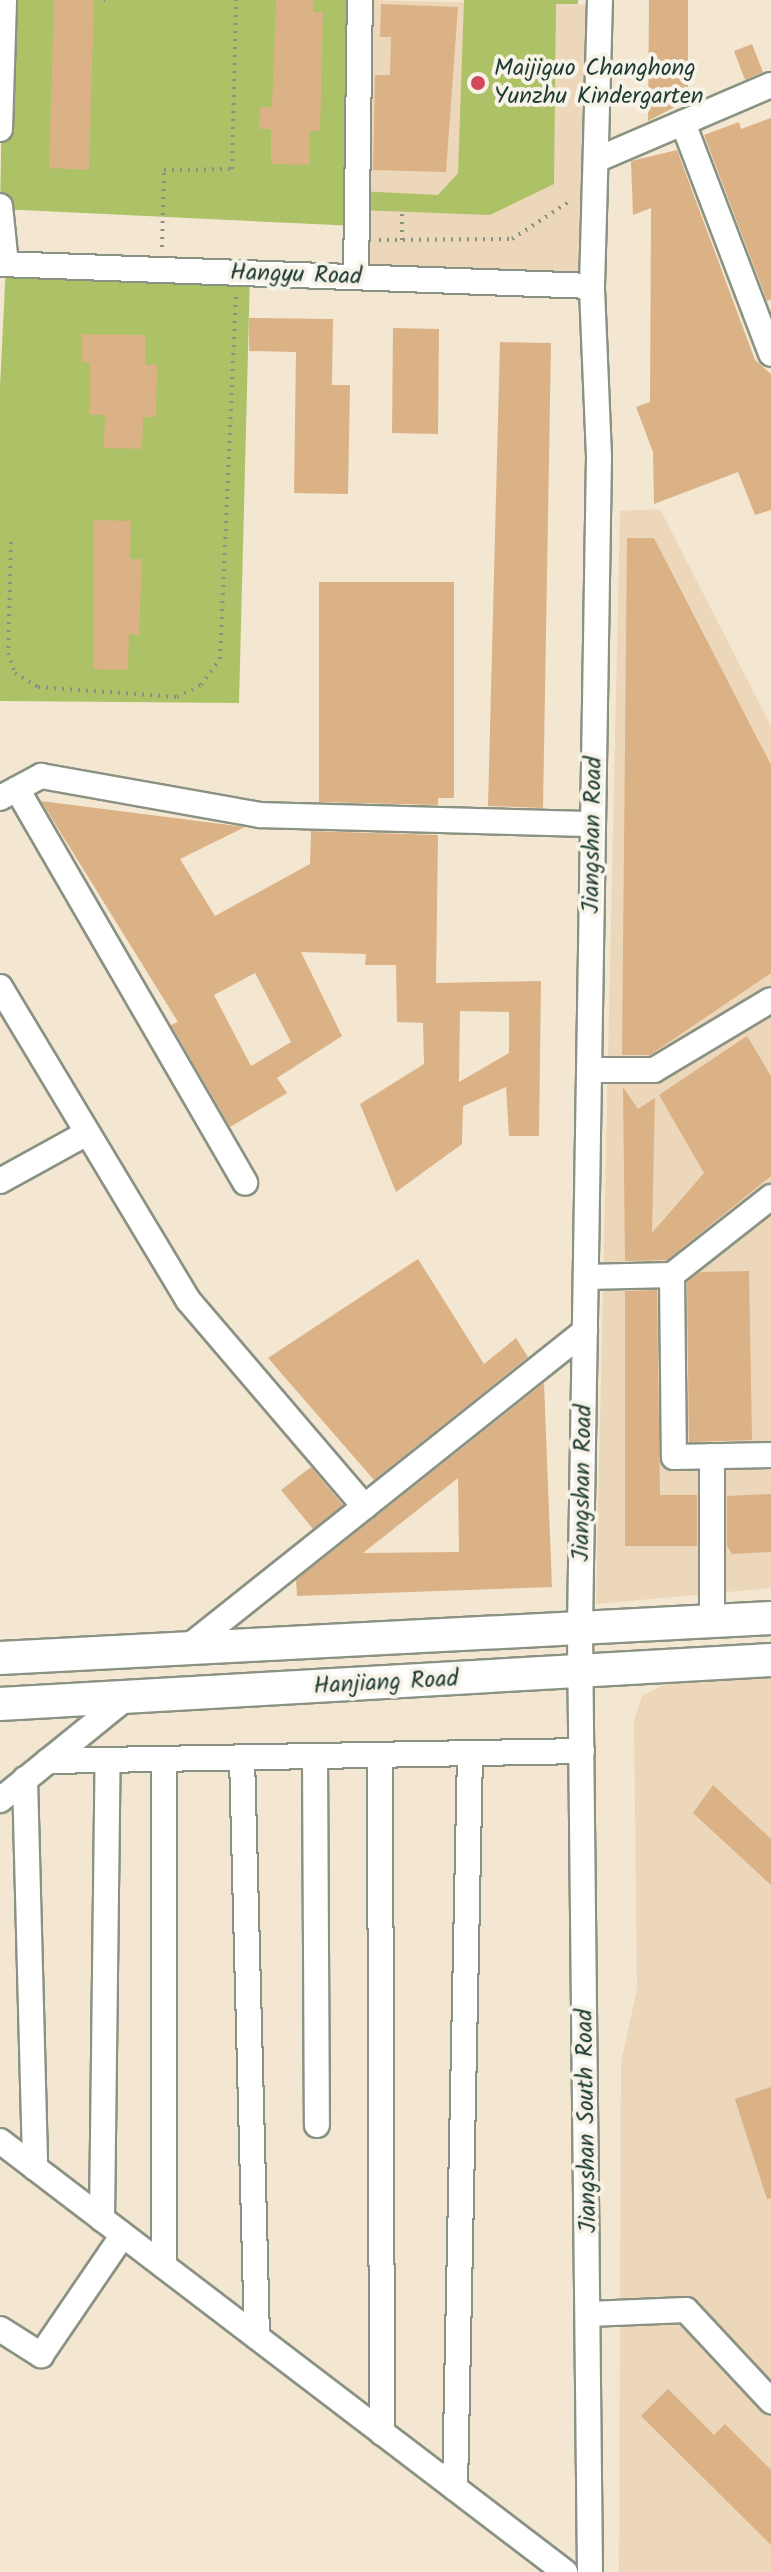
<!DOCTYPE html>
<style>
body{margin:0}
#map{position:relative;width:771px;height:2572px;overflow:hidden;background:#f4e7d2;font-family:Kalam,sans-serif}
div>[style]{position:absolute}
.built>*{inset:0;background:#ecd7ba}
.green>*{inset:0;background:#adc266}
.building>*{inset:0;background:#dbb186}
.path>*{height:4px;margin-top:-2px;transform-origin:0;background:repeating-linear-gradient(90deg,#8a9283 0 2px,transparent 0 8px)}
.roads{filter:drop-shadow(2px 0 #8a9283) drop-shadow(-2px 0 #8a9283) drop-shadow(0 2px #8a9283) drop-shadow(0 -2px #8a9283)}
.minor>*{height:24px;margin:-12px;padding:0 12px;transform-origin:12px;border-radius:12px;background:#fff}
.major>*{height:32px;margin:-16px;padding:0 16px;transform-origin:16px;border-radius:16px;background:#fff}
.dots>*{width:22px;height:22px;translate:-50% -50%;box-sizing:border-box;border:4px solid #f7f3e8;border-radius:50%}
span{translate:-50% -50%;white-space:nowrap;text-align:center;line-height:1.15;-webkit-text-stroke:8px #f7f3e8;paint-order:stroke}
.poi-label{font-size:24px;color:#1f3d34}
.left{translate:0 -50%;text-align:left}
.street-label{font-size:24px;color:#1f3d34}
</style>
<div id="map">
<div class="built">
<div style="clip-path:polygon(360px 0,600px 5px,592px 286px,356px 277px)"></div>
<div style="clip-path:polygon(660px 509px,771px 726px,771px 1588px,596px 1604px,620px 511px)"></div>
<div style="clip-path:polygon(771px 1669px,771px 2572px,619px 2572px,621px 2062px,637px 1989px,634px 1721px,642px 1696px,671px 1681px)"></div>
</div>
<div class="green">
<div style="clip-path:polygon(4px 0,360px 0,357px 191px,438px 195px,458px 173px,464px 0,578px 0,578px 4px,556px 4px,554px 184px,490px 215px,357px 210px,356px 226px,0 209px)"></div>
<div style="clip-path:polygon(6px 264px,250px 273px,239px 703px,0 701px,0 387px)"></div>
</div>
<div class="building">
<div style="clip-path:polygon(54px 0,94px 0,89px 170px,49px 168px)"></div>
<div style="clip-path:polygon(276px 0,314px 0,313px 12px,323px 12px,320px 131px,310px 131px,310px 165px,271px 164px,271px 129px,259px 129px,260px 107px,272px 107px)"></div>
<div style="clip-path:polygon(649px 0,688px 0,688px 100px,648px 121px)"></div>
<div style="clip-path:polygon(381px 4px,458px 7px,446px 172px,373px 170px,375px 75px,390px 75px,391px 37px,380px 37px)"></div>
<div style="clip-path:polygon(752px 44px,763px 72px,745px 80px,734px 51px)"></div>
<div style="clip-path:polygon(771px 118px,771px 299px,767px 301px,704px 135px,739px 122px,741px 129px)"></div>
<div style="clip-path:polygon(677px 150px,755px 360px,771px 374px,771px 510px,755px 515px,738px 472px,654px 504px,653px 452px,636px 407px,650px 402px,651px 208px,633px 215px,631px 161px)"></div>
<div style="clip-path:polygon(249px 318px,333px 319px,332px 385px,350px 385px,348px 494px,294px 493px,296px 352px,249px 351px)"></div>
<div style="clip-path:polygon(393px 328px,439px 329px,438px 434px,392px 433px)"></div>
<div style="clip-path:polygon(82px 334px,145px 335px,145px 365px,157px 365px,156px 417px,143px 417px,142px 449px,104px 448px,105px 415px,90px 415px,90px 362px,82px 362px)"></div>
<div style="clip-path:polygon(500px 342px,551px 343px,543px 808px,488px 806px)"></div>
<div style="clip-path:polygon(93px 520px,131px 521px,130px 559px,142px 559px,139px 635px,129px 634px,128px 670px,94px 669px)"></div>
<div style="clip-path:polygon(627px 538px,654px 538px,771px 765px,771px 973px,650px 1055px,622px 1055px)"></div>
<div style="clip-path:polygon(319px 582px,454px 582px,454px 798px,438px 798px,438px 805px,319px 802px)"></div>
<div style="clip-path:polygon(evenodd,41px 801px,245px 827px,180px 859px,215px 916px,310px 864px,311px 831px,438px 835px,436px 983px,541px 981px,539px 1136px,509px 1136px,506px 1087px,463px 1106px,462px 1144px,396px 1192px,360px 1104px,424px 1064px,423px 1023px,397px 1022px,396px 965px,365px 965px,366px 954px,301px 952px,342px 1036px,277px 1078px,287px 1093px,230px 1127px,171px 1025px,178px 1022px,41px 801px,255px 973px,291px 1042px,251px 1066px,214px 995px,255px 973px,41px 801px,460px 1011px,509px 1012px,509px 1053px,459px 1082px,460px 1011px)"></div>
<div style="clip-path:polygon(747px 1036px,771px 1076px,771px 1176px,667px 1260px,625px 1261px,623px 1087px,638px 1109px,655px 1098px,652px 1233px,704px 1173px,659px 1095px)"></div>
<div style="clip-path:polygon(418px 1259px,484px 1364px,516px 1338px,528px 1357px,374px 1480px,268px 1358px)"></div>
<div style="clip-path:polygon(749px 1271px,752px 1440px,689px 1442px,687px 1282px,700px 1272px)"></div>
<div style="clip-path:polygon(657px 1290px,660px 1495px,697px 1495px,697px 1546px,625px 1546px,625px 1291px)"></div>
<div style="clip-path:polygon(evenodd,544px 1383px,552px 1587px,297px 1596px,296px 1580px,544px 1383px,458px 1478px,459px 1552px,363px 1553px,458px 1478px)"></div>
<div style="clip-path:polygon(311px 1467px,343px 1505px,313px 1529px,281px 1490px)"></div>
<div style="clip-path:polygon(771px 1494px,771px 1552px,732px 1554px,727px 1546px,727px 1496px)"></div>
<div style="clip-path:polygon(713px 1785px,771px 1839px,771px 1885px,693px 1813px)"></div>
<div style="clip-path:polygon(771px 2087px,771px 2198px,767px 2199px,735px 2099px)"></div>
<div style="clip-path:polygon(668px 2389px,714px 2435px,725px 2424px,771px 2470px,771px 2545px,641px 2416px)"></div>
</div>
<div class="path">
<div style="left:104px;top:0;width:1px"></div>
<div style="left:379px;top:240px;width:133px;rotate:-0.4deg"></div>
<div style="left:512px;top:239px;width:69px;rotate:-33.2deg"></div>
<div style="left:402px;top:240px;width:28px;rotate:-90deg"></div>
<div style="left:162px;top:247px;width:77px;rotate:-88.5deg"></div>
<div style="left:164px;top:170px;width:68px;rotate:-0.8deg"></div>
<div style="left:232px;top:169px;width:169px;rotate:-88.6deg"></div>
<div style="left:11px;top:542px;width:111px;rotate:91.5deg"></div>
<div style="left:8px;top:653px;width:21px;rotate:71deg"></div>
<div style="left:15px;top:673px;width:27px;rotate:31deg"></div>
<div style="left:38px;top:687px;width:139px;rotate:4.1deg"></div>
<div style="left:177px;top:697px;width:27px;rotate:-27deg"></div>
<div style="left:201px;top:685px;width:32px;rotate:-54deg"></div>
<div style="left:220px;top:659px;width:364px;rotate:-87.5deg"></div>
</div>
<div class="roads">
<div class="minor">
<div style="left:683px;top:123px;width:247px;rotate:69.1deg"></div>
<div style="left:0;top:129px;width:129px;rotate:-88.2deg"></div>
<div style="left:596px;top:160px;width:190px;rotate:-23.2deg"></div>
<div style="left:0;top:206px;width:58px;rotate:84.1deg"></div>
<div style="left:0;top:264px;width:592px;rotate:2.13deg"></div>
<div style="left:356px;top:277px;width:277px;rotate:-89.2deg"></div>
<div style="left:17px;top:789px;width:455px;rotate:59.9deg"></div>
<div style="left:0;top:798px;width:47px;rotate:-28.2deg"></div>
<div style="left:41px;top:776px;width:223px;rotate:10.1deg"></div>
<div style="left:261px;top:815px;width:332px;rotate:1.6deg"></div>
<div style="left:0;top:987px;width:365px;rotate:59deg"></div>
<div style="left:188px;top:1300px;width:272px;rotate:49.5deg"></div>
<div style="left:589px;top:1070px;width:65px"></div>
<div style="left:654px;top:1070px;width:136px;rotate:-30.9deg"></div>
<div style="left:0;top:1181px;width:99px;rotate:-28.9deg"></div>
<div style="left:771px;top:1197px;width:126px;rotate:141.8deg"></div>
<div style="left:672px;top:1275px;width:182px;rotate:89.4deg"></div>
<div style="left:674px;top:1457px;width:97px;rotate:-1.2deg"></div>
<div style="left:586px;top:1277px;width:86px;rotate:-1.3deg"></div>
<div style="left:712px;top:1456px;width:165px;rotate:90deg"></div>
<div style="left:187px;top:1648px;width:509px;rotate:-38.54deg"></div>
<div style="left:380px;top:1755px;width:678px;rotate:89.83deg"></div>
<div style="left:315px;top:1756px;width:369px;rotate:89.7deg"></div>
<div style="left:242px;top:1757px;width:580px;rotate:88.52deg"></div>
<div style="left:48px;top:1761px;width:534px;rotate:-1.07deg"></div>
<div style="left:25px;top:1779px;width:389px;rotate:88.5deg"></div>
<div style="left:0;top:1800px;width:162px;rotate:-39deg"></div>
<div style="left:0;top:2141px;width:711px;rotate:37.34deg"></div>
<div style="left:102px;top:2219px;width:459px;rotate:-89.3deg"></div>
<div style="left:164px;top:2266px;width:507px;rotate:-90deg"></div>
<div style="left:589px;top:2314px;width:97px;rotate:-2.4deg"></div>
<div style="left:686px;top:2310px;width:125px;rotate:47deg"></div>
<div style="left:0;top:2329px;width:49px;rotate:32.4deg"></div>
<div style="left:41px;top:2355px;width:145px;rotate:-55.7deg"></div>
<div style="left:455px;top:2488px;width:735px;rotate:-88.83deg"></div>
<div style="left:590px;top:2572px;width:945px;rotate:-90.61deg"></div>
<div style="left:580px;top:1627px;width:1171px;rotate:-89.07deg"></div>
<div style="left:599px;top:456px;width:170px;rotate:-92.4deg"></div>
<div style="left:592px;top:286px;width:286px;rotate:-88.4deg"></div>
</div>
<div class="major">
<div style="left:0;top:1658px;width:772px;rotate:-2.97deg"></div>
<div style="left:0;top:1704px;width:772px;rotate:-3.27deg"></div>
</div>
</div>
<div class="dots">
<div style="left:478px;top:83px;background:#d1495b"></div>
</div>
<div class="poi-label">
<span class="left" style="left:494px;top:83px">Maijiguo Changhong<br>Yunzhu Kindergarten</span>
</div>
<div class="street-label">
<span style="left:296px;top:275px;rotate:2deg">Hangyu Road</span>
<span style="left:593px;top:835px;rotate:-89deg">Jiangshan Road</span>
<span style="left:583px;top:1483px;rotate:-89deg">Jiangshan Road</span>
<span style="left:386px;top:1683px;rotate:-3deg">Hanjiang Road</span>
<span style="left:587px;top:2121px;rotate:-91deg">Jiangshan South Road</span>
</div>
</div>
